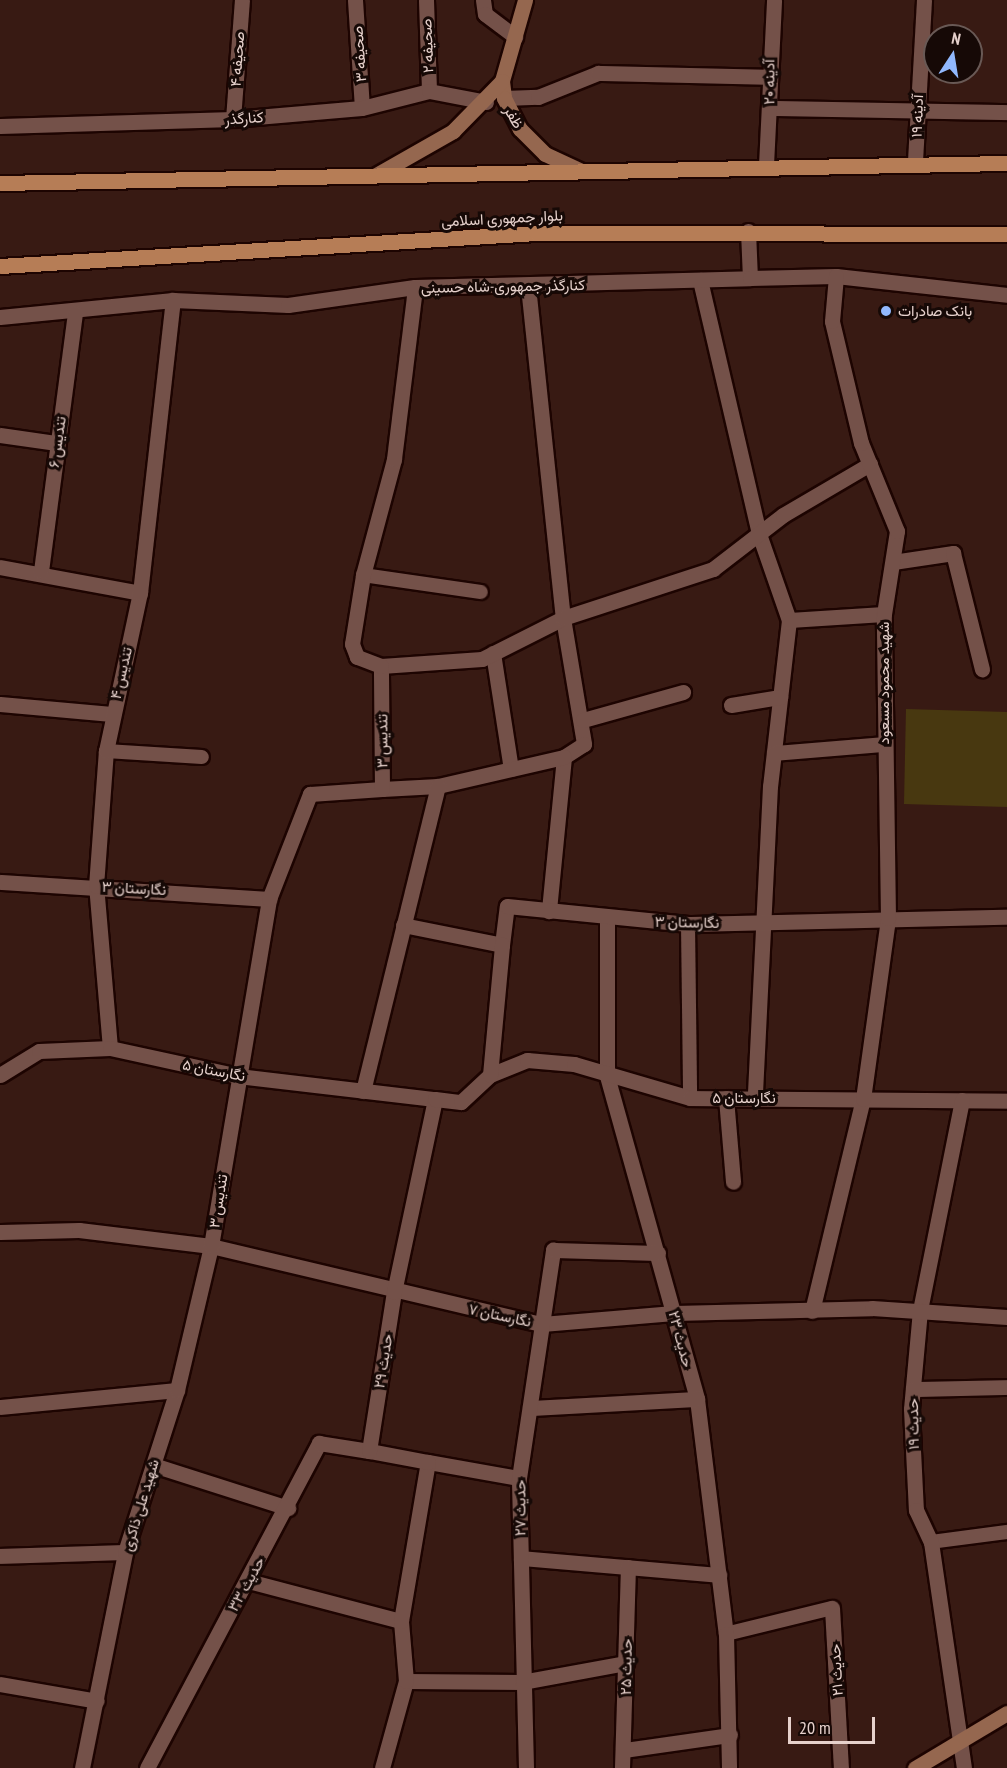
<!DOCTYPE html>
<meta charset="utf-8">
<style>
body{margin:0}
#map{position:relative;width:1007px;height:1768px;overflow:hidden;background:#381a13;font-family:"PT Sans Narrow",Vazirmatn,sans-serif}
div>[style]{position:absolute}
.green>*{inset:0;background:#483810}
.roads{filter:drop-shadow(2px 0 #1d0401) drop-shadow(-2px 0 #1d0401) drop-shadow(0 2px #1d0401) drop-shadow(0 -2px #1d0401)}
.lane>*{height:14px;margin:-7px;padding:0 7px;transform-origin:7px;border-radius:7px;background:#745149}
.street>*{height:15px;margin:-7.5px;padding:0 7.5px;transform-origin:7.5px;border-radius:7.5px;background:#745149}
.secondary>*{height:15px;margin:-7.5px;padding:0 7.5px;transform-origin:7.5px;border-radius:7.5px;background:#95674f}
.primary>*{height:15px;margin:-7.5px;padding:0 7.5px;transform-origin:7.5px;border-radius:7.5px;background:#b67d56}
.dots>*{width:16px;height:16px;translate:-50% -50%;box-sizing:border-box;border:3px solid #160906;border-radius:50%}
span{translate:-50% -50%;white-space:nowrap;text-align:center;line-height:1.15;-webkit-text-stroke:6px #160906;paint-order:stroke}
.street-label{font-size:15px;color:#e6d1cc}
.poi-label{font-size:15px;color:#e6d1cc}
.left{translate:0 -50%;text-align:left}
.north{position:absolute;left:923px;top:24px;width:60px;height:60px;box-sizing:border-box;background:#160906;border:2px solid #695955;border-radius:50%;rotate:12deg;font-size:16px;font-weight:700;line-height:24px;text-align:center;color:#e6d1cc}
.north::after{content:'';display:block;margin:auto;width:21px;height:27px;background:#91b8fd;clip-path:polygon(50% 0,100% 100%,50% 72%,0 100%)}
.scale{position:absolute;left:788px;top:1717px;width:87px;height:27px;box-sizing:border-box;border:3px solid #e6d1cc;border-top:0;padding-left:8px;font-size:18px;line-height:21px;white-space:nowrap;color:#e6d1cc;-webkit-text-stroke:4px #160906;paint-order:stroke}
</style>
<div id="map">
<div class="green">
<div style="clip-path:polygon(906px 709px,1007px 712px,1007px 807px,904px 804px)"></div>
</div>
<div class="roads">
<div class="lane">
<div style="left:363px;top:575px;width:119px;rotate:8.2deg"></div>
<div style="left:106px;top:751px;width:96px;rotate:3.6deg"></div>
<div style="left:688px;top:924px;width:174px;rotate:89.3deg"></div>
<div style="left:931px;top:1542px;width:77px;rotate:-7.5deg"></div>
<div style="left:726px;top:1634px;width:109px;rotate:-13.8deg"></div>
</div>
<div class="street">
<div style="left:355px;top:0;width:108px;rotate:86.3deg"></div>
<div style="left:426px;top:0;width:91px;rotate:88.1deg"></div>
<div style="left:483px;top:0;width:14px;rotate:82deg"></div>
<div style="left:485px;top:14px;width:38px;rotate:37deg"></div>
<div style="left:504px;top:98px;width:34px;rotate:-2deg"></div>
<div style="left:538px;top:97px;width:65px;rotate:-21.8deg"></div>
<div style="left:598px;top:73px;width:171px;rotate:1.3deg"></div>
<div style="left:769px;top:108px;width:238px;rotate:1deg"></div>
<div style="left:233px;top:119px;width:119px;rotate:-85.7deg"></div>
<div style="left:0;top:126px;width:233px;rotate:-1.7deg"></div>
<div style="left:233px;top:119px;width:129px;rotate:-4.9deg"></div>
<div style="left:362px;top:108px;width:69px;rotate:-14.2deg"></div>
<div style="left:429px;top:91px;width:58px;rotate:10.9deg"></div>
<div style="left:915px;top:161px;width:161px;rotate:-86.8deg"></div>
<div style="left:766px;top:165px;width:165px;rotate:-87.2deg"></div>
<div style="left:748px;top:231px;width:47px;rotate:87.6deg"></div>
<div style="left:700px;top:280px;width:261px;rotate:76.9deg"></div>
<div style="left:759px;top:534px;width:91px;rotate:70.8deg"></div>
<div style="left:789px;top:620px;width:167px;rotate:96.5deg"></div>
<div style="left:770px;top:786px;width:312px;rotate:92.8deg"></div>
<div style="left:528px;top:286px;width:334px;rotate:84deg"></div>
<div style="left:563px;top:618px;width:128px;rotate:80.5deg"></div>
<div style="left:584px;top:744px;width:24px;rotate:147deg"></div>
<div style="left:564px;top:757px;width:155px;rotate:95.6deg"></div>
<div style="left:0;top:317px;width:174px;rotate:-5.6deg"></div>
<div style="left:173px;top:300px;width:115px;rotate:2.5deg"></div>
<div style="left:288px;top:305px;width:128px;rotate:-8.1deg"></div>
<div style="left:415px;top:287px;width:335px;rotate:-1.5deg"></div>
<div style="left:750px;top:278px;width:86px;rotate:-1.3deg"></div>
<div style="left:836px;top:276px;width:172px;rotate:6.3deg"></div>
<div style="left:0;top:435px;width:57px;rotate:8.1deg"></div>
<div style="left:893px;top:562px;width:61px;rotate:-8.5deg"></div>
<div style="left:953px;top:553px;width:120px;rotate:76deg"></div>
<div style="left:0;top:567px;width:142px;rotate:10.5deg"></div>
<div style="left:41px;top:571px;width:260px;rotate:-82.5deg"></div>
<div style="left:789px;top:620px;width:95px;rotate:-3.6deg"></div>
<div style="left:493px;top:653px;width:117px;rotate:81.2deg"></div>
<div style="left:381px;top:666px;width:101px;rotate:-4deg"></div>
<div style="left:482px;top:659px;width:91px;rotate:-26.8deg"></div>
<div style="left:563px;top:618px;width:158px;rotate:-18.1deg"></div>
<div style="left:713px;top:569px;width:88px;rotate:-37.6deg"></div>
<div style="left:783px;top:515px;width:101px;rotate:-30.4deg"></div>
<div style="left:0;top:704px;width:112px;rotate:5.1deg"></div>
<div style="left:731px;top:705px;width:50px;rotate:-9.3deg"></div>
<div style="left:583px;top:720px;width:104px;rotate:-15.6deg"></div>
<div style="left:774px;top:753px;width:110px;rotate:-4.7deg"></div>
<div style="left:382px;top:789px;width:56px;rotate:-3.1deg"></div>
<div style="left:438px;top:786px;width:129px;rotate:-13deg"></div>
<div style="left:0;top:882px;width:270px;rotate:3.6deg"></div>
<div style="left:607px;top:917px;width:159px;rotate:90deg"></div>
<div style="left:607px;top:1076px;width:335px;rotate:74.4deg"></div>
<div style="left:697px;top:1399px;width:237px;rotate:83deg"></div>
<div style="left:726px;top:1634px;width:134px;rotate:88.7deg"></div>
<div style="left:403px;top:925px;width:101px;rotate:11.4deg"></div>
<div style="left:502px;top:945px;width:39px;rotate:-83deg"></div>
<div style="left:507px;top:906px;width:182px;rotate:5.7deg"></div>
<div style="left:688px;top:924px;width:319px;rotate:-1.3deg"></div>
<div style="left:110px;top:1048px;width:163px;rotate:-94.9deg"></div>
<div style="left:96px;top:886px;width:135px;rotate:-85.8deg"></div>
<div style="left:106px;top:751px;width:162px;rotate:-77.9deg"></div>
<div style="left:140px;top:593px;width:295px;rotate:-83.6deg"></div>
<div style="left:0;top:1075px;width:46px;rotate:-31.6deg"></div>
<div style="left:39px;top:1051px;width:71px;rotate:-2.4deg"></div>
<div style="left:110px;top:1048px;width:131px;rotate:12.3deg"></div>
<div style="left:238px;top:1076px;width:198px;rotate:6.7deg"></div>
<div style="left:490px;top:1075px;width:40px;rotate:-22deg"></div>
<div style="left:527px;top:1060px;width:47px;rotate:4.9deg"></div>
<div style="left:574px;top:1064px;width:121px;rotate:16.3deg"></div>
<div style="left:690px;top:1098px;width:317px;rotate:0.5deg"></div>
<div style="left:363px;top:1091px;width:314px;rotate:-76.2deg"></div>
<div style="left:726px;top:1098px;width:84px;rotate:85.2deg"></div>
<div style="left:962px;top:1100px;width:214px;rotate:101.3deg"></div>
<div style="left:920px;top:1310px;width:99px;rotate:95.2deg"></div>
<div style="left:911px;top:1409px;width:101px;rotate:87.2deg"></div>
<div style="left:916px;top:1510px;width:35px;rotate:65deg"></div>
<div style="left:931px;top:1542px;width:228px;rotate:81.7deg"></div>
<div style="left:0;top:1232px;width:79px;rotate:-1.5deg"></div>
<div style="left:79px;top:1230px;width:133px;rotate:6.9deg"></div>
<div style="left:211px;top:1246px;width:340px;rotate:13.3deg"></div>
<div style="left:542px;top:1324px;width:132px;rotate:-4.8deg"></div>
<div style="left:674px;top:1313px;width:198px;rotate:-1.4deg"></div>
<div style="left:872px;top:1308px;width:135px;rotate:3.8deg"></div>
<div style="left:812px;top:1311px;width:218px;rotate:-76.5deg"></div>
<div style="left:863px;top:1099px;width:183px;rotate:-82.1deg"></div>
<div style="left:888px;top:918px;width:304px;rotate:-90.8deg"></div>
<div style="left:884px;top:614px;width:84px;rotate:-81.1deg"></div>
<div style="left:897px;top:531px;width:95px;rotate:-112.2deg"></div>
<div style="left:861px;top:443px;width:125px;rotate:-103.4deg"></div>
<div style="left:832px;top:321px;width:45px;rotate:-84.9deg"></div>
<div style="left:913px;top:1389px;width:94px;rotate:-1.2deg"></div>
<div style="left:0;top:1407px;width:178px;rotate:-5.5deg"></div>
<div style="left:530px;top:1408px;width:167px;rotate:-3.1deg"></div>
<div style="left:428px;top:1462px;width:92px;rotate:10deg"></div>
<div style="left:153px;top:1465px;width:142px;rotate:17.7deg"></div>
<div style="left:0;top:1556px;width:125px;rotate:-1.8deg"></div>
<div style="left:521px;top:1558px;width:199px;rotate:4.9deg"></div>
<div style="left:248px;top:1581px;width:158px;rotate:14.7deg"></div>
<div style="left:832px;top:1608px;width:160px;rotate:86.8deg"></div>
<div style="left:406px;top:1681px;width:116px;rotate:0.5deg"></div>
<div style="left:522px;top:1682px;width:106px;rotate:-10.4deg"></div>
<div style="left:0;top:1684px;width:98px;rotate:9.9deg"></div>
<div style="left:624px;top:1750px;width:107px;rotate:-8.1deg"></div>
<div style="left:82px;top:1768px;width:220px;rotate:-78.7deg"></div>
<div style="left:125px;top:1552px;width:170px;rotate:-72.2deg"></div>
<div style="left:177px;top:1390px;width:148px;rotate:-76.7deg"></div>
<div style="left:211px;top:1246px;width:352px;rotate:-80.5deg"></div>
<div style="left:269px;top:899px;width:113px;rotate:-68.7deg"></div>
<div style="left:310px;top:794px;width:72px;rotate:-4deg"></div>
<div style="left:382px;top:789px;width:123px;rotate:-90.5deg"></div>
<div style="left:381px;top:666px;width:26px;rotate:-159deg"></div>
<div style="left:357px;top:657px;width:14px;rotate:-111deg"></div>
<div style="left:352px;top:644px;width:70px;rotate:-80.9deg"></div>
<div style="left:363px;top:575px;width:120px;rotate:-75deg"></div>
<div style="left:394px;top:459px;width:173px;rotate:-83deg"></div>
<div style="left:147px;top:1768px;width:368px;rotate:-62.1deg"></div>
<div style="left:319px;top:1443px;width:51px;rotate:9.1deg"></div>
<div style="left:382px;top:1768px;width:90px;rotate:-74.6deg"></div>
<div style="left:406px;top:1681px;width:60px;rotate:-94.8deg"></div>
<div style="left:401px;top:1621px;width:161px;rotate:-80.4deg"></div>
<div style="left:428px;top:1462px;width:60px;rotate:-169.4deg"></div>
<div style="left:369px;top:1451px;width:161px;rotate:-81.1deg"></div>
<div style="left:394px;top:1292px;width:197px;rotate:-78deg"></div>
<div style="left:435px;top:1099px;width:26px;rotate:7deg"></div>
<div style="left:461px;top:1102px;width:40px;rotate:-43deg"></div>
<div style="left:490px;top:1075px;width:131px;rotate:-84.7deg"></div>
<div style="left:526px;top:1768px;width:290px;rotate:-91.4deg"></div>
<div style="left:519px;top:1478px;width:231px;rotate:-81.5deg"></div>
<div style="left:553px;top:1250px;width:105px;rotate:1.6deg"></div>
<div style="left:622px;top:1768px;width:201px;rotate:-88.3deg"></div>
</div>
<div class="secondary">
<div style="left:525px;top:0;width:84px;rotate:105.9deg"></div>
<div style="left:502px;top:81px;width:17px;rotate:83deg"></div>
<div style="left:504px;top:98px;width:35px;rotate:63deg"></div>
<div style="left:520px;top:129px;width:35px;rotate:45deg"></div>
<div style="left:545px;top:154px;width:38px;rotate:25deg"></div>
<div style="left:376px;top:175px;width:89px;rotate:-29.7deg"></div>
<div style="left:453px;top:131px;width:70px;rotate:-45.6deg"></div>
<div style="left:915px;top:1768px;width:107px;rotate:-30.9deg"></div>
</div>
<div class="primary">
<div style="left:0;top:183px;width:1007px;rotate:-1.14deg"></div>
<div style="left:0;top:266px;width:537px;rotate:-3.52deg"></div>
<div style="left:536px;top:233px;width:471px;rotate:0.1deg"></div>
</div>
</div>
<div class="dots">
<div style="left:886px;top:311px;background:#91b8fd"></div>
</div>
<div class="street-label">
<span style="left:427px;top:46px;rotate:-92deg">صحیفه ۲</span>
<span style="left:359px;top:54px;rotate:-94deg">صحیفه ۳</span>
<span style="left:237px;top:59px;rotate:-86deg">صحیفه ۴</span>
<span style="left:769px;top:82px;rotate:-90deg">آدینه ۲۰</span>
<span style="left:917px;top:116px;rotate:-88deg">آدینه ۱۹</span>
<span style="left:514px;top:117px;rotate:60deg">ظفر</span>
<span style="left:244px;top:118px;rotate:-4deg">کنارگذر</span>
<span style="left:502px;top:218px;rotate:-3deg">بلوار جمهوری اسلامی</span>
<span style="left:503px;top:286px;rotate:-1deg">کنارگذر جمهوری-شاه حسینی</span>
<span style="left:57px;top:442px;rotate:-82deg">تندیس ۶</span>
<span style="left:121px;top:673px;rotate:-77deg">تندیس ۴</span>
<span style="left:884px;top:683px;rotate:-90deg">شهید محمود مسعود</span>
<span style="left:382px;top:741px;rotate:-90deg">تندیس ۳</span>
<span style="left:134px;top:888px;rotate:3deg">نگارستان ۳</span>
<span style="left:687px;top:922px;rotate:1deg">نگارستان ۳</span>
<span style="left:214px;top:1070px;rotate:11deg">نگارستان ۵</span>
<span style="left:744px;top:1098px">نگارستان ۵</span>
<span style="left:218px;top:1201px;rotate:-81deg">تندیس ۳</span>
<span style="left:500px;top:1315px;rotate:12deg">نگارستان ۷</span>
<span style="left:681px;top:1339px;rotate:75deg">حدیث ۲۳</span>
<span style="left:383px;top:1361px;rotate:-81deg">حدیث ۲۹</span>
<span style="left:913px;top:1424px;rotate:-91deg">حدیث ۱۹</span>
<span style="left:140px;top:1505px;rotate:-73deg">شهید علی ذاکری</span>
<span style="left:520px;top:1508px;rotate:-90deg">حدیث ۲۷</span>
<span style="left:246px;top:1584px;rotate:-61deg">حدیث ۳۳</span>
<span style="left:626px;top:1667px;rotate:-89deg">حدیث ۲۵</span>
<span style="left:836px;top:1670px;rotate:-93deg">حدیث ۲۱</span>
</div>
<div class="poi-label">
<span class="left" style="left:898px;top:311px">بانک صادرات</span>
</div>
<div class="north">N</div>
<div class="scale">20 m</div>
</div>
